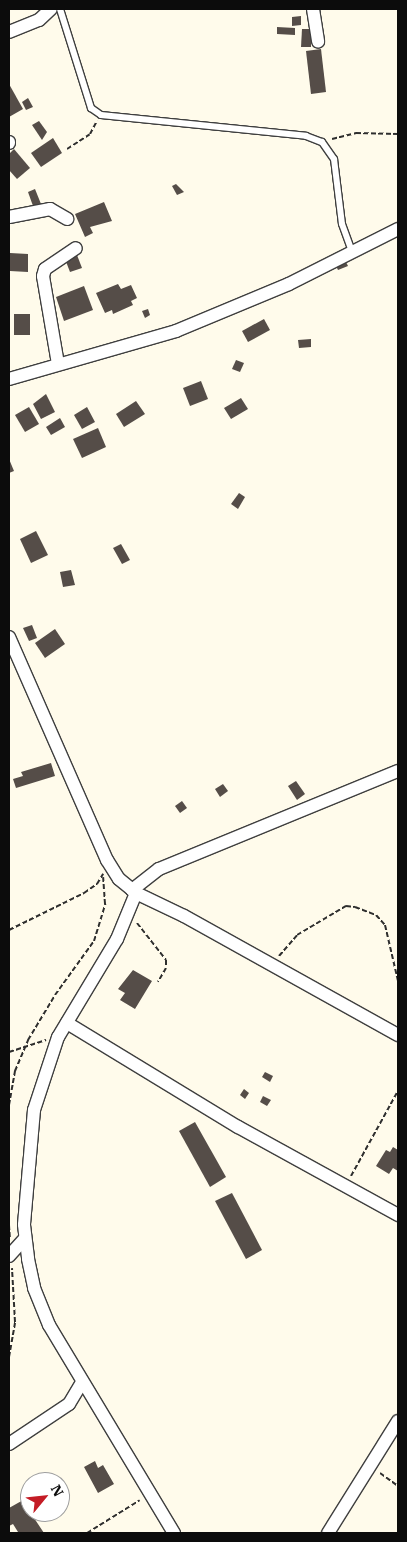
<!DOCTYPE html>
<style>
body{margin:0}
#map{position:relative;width:407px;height:1542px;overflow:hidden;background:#fffbeb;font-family:"IBM Plex Serif",serif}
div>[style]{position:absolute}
.building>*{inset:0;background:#554d48}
.path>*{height:2px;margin-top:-1px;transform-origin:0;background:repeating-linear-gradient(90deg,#2e2e2e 0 5px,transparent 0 7.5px)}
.roads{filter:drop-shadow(1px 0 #3f3f3f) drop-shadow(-1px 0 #3f3f3f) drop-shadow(0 1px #3f3f3f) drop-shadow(0 -1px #3f3f3f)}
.service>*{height:6px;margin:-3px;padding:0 3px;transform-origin:3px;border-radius:3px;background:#fff}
.minor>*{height:12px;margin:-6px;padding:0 6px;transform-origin:6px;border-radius:6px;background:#fff}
span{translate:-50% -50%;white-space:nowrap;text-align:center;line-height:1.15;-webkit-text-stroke:5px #fff;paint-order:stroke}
.frame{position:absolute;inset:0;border:10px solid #0c0c0c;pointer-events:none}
.north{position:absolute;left:20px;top:1472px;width:50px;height:50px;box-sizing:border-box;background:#fff;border:1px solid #9e9e9e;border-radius:50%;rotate:62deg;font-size:14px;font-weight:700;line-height:20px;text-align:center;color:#0c0c0c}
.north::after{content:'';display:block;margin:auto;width:18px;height:22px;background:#c41c25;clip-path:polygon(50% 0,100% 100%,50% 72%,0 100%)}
</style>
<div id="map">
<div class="building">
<div style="clip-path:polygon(301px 16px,301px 25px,292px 26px,292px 17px)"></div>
<div style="clip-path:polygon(277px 27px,295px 28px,295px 35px,277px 34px)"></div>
<div style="clip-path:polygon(302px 29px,311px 29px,311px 47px,301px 47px)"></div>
<div style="clip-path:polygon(321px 49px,326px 92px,311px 94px,306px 51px)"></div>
<div style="clip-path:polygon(9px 84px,23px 109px,9px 117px)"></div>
<div style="clip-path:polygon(28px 98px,33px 107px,26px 110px,22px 102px)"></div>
<div style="clip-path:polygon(39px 121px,47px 132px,42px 140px,32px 125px)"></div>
<div style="clip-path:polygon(53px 138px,62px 153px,41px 167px,31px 153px)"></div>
<div style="clip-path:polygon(14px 149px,30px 168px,17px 179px,9px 170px,9px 154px)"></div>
<div style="clip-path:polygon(176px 184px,184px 192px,177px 195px,172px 186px)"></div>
<div style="clip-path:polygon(35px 189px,41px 204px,33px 206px,28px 192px)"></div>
<div style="clip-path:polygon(104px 202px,112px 221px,90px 227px,93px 233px,85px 237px,75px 214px)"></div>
<div style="clip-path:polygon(10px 253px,28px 254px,28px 272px,10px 271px)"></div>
<div style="clip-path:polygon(77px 255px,82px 268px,70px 272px,65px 259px)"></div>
<div style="clip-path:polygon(344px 258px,348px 266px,338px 270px,334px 262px)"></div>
<div style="clip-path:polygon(118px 284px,121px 289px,131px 285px,137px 298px,131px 301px,133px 305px,113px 314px,112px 310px,105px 313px,96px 293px)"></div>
<div style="clip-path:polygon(84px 286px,93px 310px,64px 321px,56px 297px)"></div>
<div style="clip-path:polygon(148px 309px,150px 315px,145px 318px,142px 311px)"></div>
<div style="clip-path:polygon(14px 314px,30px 314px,30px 335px,14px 335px)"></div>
<div style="clip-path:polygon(264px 319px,270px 330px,248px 342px,242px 331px)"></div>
<div style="clip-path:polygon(311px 339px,311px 347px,299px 348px,298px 340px)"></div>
<div style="clip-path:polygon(236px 360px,244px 363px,240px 372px,232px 369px)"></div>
<div style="clip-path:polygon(201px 381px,208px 399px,190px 406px,183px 388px)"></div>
<div style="clip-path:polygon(46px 394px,55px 412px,41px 419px,33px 404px)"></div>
<div style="clip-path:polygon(241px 398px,248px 409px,231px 419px,224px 408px)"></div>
<div style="clip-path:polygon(136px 401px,145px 414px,124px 427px,116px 414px)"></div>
<div style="clip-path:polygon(29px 407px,39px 424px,25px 432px,15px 415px)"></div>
<div style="clip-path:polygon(87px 407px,95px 422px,82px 429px,74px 415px)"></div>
<div style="clip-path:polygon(60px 418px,65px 427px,51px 435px,46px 427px)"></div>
<div style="clip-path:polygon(98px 428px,106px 447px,82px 458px,73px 439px)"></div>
<div style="clip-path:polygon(9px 459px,14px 471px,9px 473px)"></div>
<div style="clip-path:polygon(239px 493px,245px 497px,238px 509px,231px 504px)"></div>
<div style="clip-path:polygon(36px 531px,48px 555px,31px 563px,20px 539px)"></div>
<div style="clip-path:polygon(121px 544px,130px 560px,122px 564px,113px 548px)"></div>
<div style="clip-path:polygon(71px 570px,75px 585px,63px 587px,60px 572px)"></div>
<div style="clip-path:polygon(32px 625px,37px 638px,29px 641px,23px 628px)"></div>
<div style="clip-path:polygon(55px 629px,65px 644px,45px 658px,35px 643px)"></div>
<div style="clip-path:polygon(51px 763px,55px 776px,16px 788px,13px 779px,23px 776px,21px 772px)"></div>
<div style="clip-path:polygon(296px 781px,305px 794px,297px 800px,288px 786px)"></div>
<div style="clip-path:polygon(223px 784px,228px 791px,220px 797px,215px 789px)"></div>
<div style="clip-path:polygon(182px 801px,187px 808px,180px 813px,175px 806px)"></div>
<div style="clip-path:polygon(133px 970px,152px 981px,135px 1009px,120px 1000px,125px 993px,118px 989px)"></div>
<div style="clip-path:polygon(265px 1072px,273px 1076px,270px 1082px,262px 1077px)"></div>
<div style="clip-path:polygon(244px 1089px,249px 1093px,245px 1099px,240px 1095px)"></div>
<div style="clip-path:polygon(263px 1096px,271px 1100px,267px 1106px,260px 1102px)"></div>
<div style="clip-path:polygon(195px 1122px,226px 1177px,210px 1187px,179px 1131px)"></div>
<div style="clip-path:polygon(393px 1147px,398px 1150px,398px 1171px,393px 1168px,389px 1174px,376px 1166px,386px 1150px,390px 1152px)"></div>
<div style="clip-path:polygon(232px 1193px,262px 1250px,246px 1259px,215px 1201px)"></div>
<div style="clip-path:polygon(95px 1461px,98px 1468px,103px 1465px,114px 1484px,98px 1493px,84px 1467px)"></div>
<div style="clip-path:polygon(25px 1499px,30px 1512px,44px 1533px,15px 1533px,18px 1532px,13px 1524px,9px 1526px,9px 1508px)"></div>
</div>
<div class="path">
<div style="left:332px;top:139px;width:25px;rotate:-14deg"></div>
<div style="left:356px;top:133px;width:42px;rotate:1.4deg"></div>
<div style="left:67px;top:149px;width:27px;rotate:-33deg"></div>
<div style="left:90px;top:134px;width:15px;rotate:-62deg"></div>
<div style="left:137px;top:923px;width:47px;rotate:51.9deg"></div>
<div style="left:166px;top:960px;width:8px;rotate:90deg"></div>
<div style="left:166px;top:968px;width:16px;rotate:120deg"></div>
<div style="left:9px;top:930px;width:84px;rotate:-26.3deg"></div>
<div style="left:84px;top:893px;width:16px;rotate:-35deg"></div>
<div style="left:97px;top:884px;width:12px;rotate:-59deg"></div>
<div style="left:279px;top:956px;width:28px;rotate:-49deg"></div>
<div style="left:297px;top:935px;width:57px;rotate:-30.6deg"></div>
<div style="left:346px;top:906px;width:9px;rotate:6deg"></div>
<div style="left:355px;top:907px;width:22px;rotate:21deg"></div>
<div style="left:376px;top:915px;width:13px;rotate:48deg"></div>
<div style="left:385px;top:925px;width:57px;rotate:76.9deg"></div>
<div style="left:9px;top:1052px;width:39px;rotate:-18deg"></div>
<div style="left:9px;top:1105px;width:35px;rotate:-80deg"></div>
<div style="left:15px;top:1071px;width:34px;rotate:-67deg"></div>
<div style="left:28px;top:1040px;width:52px;rotate:-59deg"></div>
<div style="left:55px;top:995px;width:67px;rotate:-54.2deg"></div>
<div style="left:94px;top:941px;width:39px;rotate:-73deg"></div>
<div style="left:105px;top:904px;width:27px;rotate:-94deg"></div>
<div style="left:351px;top:1176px;width:97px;rotate:-61.1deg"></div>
<div style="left:9px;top:1225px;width:13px;rotate:86deg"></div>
<div style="left:9px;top:1357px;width:36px;rotate:-80deg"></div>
<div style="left:15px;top:1322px;width:54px;rotate:-93.2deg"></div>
<div style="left:380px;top:1473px;width:22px;rotate:36deg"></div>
<div style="left:87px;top:1533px;width:62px;rotate:-31.9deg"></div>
</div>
<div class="roads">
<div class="service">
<div style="left:60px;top:9px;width:104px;rotate:72.6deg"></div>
<div style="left:91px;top:108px;width:12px;rotate:35deg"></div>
<div style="left:101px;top:115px;width:206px;rotate:5.8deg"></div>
<div style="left:306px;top:136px;width:17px;rotate:21deg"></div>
<div style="left:322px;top:142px;width:21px;rotate:55deg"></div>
<div style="left:334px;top:159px;width:65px;rotate:83deg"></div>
<div style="left:342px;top:224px;width:30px;rotate:70deg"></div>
</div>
<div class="minor">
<div style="left:313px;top:9px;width:33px;rotate:81deg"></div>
<div style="left:9px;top:32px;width:32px;rotate:-22deg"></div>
<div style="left:39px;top:20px;width:16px;rotate:-43deg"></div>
<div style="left:9px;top:142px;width:1px;rotate:90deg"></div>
<div style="left:9px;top:217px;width:42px;rotate:-11deg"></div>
<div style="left:50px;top:209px;width:20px;rotate:30deg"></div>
<div style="left:58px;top:364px;width:89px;rotate:-99.7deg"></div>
<div style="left:43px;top:276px;width:7px;rotate:-74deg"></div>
<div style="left:45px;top:269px;width:37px;rotate:-34deg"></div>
<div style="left:9px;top:379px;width:174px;rotate:-16deg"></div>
<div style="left:176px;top:331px;width:122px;rotate:-22.6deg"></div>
<div style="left:289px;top:284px;width:122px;rotate:-26.8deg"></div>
<div style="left:9px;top:637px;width:244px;rotate:66.3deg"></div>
<div style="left:107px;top:860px;width:22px;rotate:58deg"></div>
<div style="left:119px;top:879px;width:22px;rotate:39deg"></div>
<div style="left:136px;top:893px;width:50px;rotate:112.4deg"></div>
<div style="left:117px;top:939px;width:114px;rotate:121deg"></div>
<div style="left:58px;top:1037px;width:77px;rotate:108.2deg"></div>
<div style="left:34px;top:1110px;width:115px;rotate:95deg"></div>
<div style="left:24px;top:1225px;width:34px;rotate:83deg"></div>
<div style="left:28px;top:1259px;width:30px;rotate:78deg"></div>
<div style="left:34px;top:1288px;width:40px;rotate:68deg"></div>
<div style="left:49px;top:1325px;width:243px;rotate:59deg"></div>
<div style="left:132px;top:890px;width:34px;rotate:-38deg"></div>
<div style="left:159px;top:869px;width:258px;rotate:-22.3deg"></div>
<div style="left:136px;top:893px;width:53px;rotate:25.6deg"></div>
<div style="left:184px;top:916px;width:245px;rotate:29.1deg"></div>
<div style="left:67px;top:1023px;width:200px;rotate:31.3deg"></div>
<div style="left:238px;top:1127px;width:183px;rotate:28.8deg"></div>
<div style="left:9px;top:1256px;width:24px;rotate:-48deg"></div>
<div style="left:9px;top:1444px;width:72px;rotate:-33.7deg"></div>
<div style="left:69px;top:1404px;width:26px;rotate:-59deg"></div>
<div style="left:328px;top:1533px;width:132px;rotate:-58deg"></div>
</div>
</div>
<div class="frame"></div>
<div class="north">N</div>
</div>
